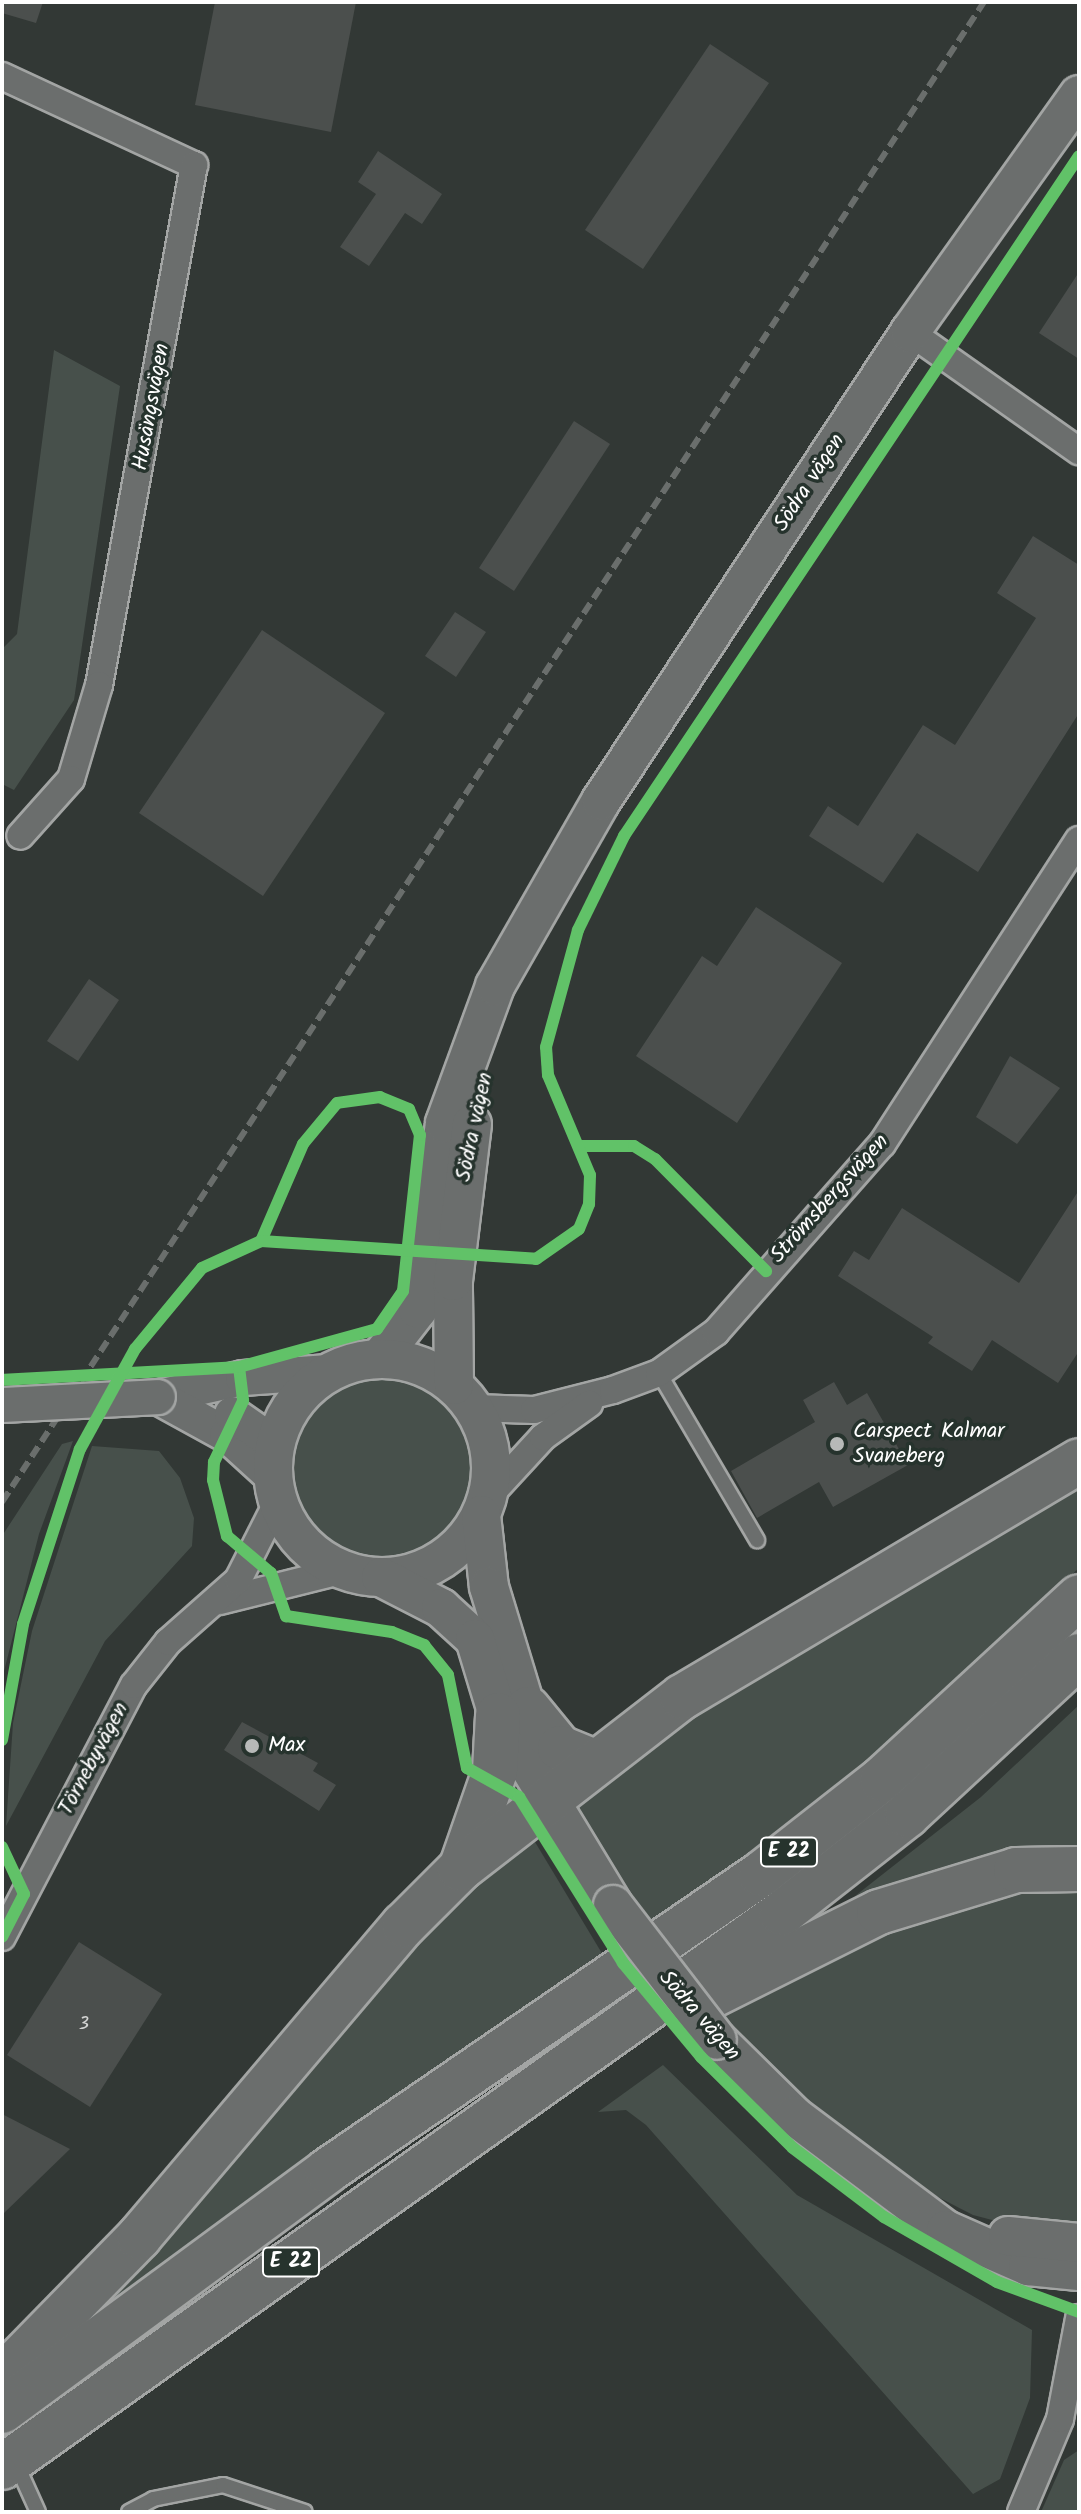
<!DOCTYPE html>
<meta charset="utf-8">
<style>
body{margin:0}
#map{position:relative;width:1081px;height:2514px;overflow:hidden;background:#323835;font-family:Kalam,sans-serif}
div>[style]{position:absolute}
.green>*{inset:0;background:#47504b}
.round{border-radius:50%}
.building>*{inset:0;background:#4b4f4d}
.roads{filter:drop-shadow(2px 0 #a3a5a4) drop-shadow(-2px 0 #a3a5a4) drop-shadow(0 2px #a3a5a4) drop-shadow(0 -2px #a3a5a4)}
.service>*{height:14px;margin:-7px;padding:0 7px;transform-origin:7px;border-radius:7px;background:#6b6e6d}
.minor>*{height:26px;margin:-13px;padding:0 13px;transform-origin:13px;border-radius:13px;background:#6b6e6d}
.tertiary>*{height:34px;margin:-17px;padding:0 17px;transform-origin:17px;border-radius:17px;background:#6b6e6d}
.secondary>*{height:38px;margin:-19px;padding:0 19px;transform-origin:19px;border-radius:19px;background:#6b6e6d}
.secondary>.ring{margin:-19px;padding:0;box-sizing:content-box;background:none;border:38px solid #6b6e6d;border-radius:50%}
.motorway>*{height:44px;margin:-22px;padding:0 22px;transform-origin:22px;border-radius:22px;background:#6b6e6d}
.rail>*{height:6px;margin-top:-3px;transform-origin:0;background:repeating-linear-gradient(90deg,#6a6e6c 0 12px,transparent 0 18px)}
.bridges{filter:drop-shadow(2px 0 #a3a5a4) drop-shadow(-2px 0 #a3a5a4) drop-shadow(0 2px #a3a5a4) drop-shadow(0 -2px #a3a5a4)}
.tertiary-bridge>*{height:34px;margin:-17px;padding:0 17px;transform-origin:17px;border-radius:17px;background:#6b6e6d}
.secondary-bridge>*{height:38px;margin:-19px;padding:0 19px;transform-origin:19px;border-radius:19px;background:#6b6e6d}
.cycleway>*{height:12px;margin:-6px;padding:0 6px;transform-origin:6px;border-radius:6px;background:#61c268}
.dots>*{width:22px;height:22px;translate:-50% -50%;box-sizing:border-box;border:4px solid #26332d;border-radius:50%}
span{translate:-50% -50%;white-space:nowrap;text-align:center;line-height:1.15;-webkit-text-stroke:7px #26332d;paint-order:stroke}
.number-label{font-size:18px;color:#d2d3d2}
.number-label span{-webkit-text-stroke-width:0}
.shield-label span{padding:2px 6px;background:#26332d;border:2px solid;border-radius:6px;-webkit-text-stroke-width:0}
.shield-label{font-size:20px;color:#fff;font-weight:700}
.street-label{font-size:22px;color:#fff}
.poi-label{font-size:22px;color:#fff}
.left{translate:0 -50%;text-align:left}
.frame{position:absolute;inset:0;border:4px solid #fff;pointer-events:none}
</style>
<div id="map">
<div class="green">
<div style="clip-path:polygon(54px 350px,120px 386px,74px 700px,14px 790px,2px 784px,2px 649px,17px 634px)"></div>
<div class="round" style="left:294px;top:1379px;width:178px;height:178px"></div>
<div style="clip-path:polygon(73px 1441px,39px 1534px,2px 1679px,2px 1536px,62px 1444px)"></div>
<div style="clip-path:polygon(92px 1446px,159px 1451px,180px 1478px,194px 1518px,192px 1546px,105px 1641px,6px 1826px,13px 1723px,32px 1631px)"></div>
<div style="clip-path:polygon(1079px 1479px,1079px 1568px,834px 1793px,647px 1932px,581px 1822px,577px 1802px,597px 1769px)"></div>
<div style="clip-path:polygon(1079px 1705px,1079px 1852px,982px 1856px,855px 1896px,981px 1797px)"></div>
<div style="clip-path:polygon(532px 1837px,606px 1960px,36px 2365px,449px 1899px)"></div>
<div style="clip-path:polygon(1079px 1888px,1079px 2231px,1031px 2230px,973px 2215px,905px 2180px,825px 2122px,719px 2018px,819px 1959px,892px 1927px,1018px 1889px)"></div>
<div style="clip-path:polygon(663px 2065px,797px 2195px,1032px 2330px,1030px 2398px,1000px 2479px,973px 2494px,646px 2125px,626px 2110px,598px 2112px)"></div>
<div style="clip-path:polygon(1079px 2450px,1079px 2512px,1041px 2512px,1064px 2460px)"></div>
</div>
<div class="building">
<div style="clip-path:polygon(2px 2px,43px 2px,36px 23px,2px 13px)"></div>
<div style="clip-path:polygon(215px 2px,356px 2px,331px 132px,195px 105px)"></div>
<div style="clip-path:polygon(710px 44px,769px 83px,643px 269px,585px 230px)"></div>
<div style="clip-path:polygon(378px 151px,442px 194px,422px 224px,405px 213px,369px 266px,340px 247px,376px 194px,358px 182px)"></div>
<div style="clip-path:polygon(1079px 272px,1079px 359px,1039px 333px)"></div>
<div style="clip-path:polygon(574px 421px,610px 444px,514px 591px,479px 568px)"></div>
<div style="clip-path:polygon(1033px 536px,1079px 565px,1079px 713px,978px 872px,917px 833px,883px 883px,809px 836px,828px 806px,858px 826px,923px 725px,955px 745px,1036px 618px,997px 593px)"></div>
<div style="clip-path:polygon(455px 612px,486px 632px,456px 677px,425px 656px)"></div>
<div style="clip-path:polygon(262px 630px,385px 713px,263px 896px,139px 813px)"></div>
<div style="clip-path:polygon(756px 907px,842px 963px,737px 1123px,636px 1056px,702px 956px,717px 966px)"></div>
<div style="clip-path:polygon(89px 979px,119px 1000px,78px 1061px,47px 1041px)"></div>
<div style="clip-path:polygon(1010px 1056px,1060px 1088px,1017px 1144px,976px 1117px)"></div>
<div style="clip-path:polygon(1079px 1190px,1079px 1351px,1058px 1383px,992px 1340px,972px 1371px,928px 1343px,933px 1337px,838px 1276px,854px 1251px,869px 1260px,902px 1208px,1019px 1283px)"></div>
<div style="clip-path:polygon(834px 1382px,847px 1405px,867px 1393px,908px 1465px,833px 1507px,819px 1482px,757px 1518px,731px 1471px,815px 1422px,803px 1400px)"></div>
<div style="clip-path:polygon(242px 1722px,318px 1763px,313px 1771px,336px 1785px,319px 1811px,224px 1750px)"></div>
<div style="clip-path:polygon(79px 1942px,162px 1994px,90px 2107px,7px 2055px)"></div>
<div style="clip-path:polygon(2px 2114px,70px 2149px,2px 2215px)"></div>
</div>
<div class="roads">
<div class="service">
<div style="left:659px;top:1373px;width:194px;rotate:59.6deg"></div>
<div style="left:15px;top:2461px;width:56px;rotate:65.7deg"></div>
<div style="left:129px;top:2512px;width:27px;rotate:-28deg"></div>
<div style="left:153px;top:2499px;width:71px;rotate:-11.3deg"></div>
<div style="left:223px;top:2485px;width:86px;rotate:18.2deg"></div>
</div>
<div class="minor">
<div style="left:2px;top:76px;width:212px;rotate:24.9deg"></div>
<div style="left:194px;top:165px;width:529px;rotate:100.35deg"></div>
<div style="left:99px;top:685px;width:98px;rotate:106.6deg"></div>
<div style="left:71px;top:779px;width:76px;rotate:131.8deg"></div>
<div style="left:910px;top:332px;width:207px;rotate:35.2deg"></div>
<div style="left:474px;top:1408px;width:60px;rotate:1.9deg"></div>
<div style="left:534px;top:1410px;width:81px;rotate:-14.2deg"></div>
<div style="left:613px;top:1390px;width:49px;rotate:-20.3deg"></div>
<div style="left:659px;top:1373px;width:70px;rotate:-35.7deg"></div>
<div style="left:716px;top:1332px;width:251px;rotate:-48.6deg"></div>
<div style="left:882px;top:1144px;width:362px;rotate:-57.1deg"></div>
<div style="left:487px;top:1498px;width:83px;rotate:-47.4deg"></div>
<div style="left:543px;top:1437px;width:57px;rotate:-35.7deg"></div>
<div style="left:220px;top:1601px;width:128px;rotate:-14deg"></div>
<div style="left:2px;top:1937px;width:284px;rotate:-62.4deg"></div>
<div style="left:134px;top:1685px;width:55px;rotate:-51.7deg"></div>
<div style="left:168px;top:1642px;width:94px;rotate:-41.5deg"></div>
<div style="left:238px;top:1580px;width:89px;rotate:-63.1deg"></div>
<div style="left:1021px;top:2512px;width:101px;rotate:-67.2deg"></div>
<div style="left:1060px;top:2419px;width:103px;rotate:-79.3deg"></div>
</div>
<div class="tertiary">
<div style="left:158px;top:1397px;width:87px;rotate:-12.6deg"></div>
<div style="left:243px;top:1378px;width:86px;rotate:-4deg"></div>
<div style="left:158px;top:1397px;width:79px;rotate:28.8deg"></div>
<div style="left:227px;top:1435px;width:62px;rotate:42.4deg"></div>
<div style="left:232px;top:1414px;width:52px;rotate:34.9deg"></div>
</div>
<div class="secondary">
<div style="left:380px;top:1358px;width:62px;rotate:-52.2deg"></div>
<div style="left:418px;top:1309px;width:188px;rotate:-81.7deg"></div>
<div style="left:445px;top:1123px;width:146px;rotate:-69.9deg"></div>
<div style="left:495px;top:986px;width:213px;rotate:-60.2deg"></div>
<div style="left:601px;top:801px;width:562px;rotate:-56.62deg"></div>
<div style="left:910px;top:332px;width:291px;rotate:-54.5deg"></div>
<div class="ring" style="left:273px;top:1359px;width:180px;height:180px"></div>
<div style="left:454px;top:1385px;width:104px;rotate:-90.6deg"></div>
<div style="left:453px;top:1281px;width:158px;rotate:-83.1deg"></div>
<div style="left:481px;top:1515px;width:72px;rotate:83.7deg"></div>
<div style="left:489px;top:1587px;width:158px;rotate:73.1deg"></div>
<div style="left:381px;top:1577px;width:68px;rotate:27.3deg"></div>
<div style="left:441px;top:1608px;width:46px;rotate:42.4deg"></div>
<div style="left:475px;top:1639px;width:79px;rotate:73.2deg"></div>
<div style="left:498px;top:1715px;width:222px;rotate:58.8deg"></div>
<div style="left:717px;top:2040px;width:108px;rotate:44.6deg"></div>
<div style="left:794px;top:2116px;width:190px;rotate:36.9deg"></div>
<div style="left:946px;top:2230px;width:90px;rotate:23.7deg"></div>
<div style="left:1028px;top:2266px;width:51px;rotate:5.6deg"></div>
<div style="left:1008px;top:2236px;width:71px;rotate:5.6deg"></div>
</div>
<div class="motorway">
<div style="left:528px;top:1709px;width:50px;rotate:50.6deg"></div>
<div style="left:560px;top:1748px;width:35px;rotate:22deg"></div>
<div style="left:463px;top:1863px;width:97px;rotate:-70.8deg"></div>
<div style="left:495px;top:1771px;width:56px;rotate:-86.9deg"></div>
<div style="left:689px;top:2007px;width:212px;rotate:-26.6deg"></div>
<div style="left:879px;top:1912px;width:143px;rotate:-17deg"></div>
<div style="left:1016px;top:1870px;width:63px;rotate:-0.9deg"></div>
<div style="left:2px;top:2377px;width:196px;rotate:-45.6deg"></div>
<div style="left:139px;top:2237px;width:409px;rotate:-49.7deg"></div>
<div style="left:404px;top:1925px;width:79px;rotate:-45deg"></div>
<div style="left:460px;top:1869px;width:281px;rotate:-37.8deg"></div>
<div style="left:682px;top:1697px;width:462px;rotate:-30.7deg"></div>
<div style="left:2px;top:2411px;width:404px;rotate:-36.4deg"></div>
<div style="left:327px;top:2171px;width:526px;rotate:-34.39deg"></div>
<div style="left:761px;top:1874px;width:154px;rotate:-38.1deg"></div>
<div style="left:882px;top:1779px;width:268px;rotate:-42.7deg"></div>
<div style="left:2px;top:2467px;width:957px;rotate:-35.38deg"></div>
<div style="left:782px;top:1913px;width:159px;rotate:-38.1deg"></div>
<div style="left:907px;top:1815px;width:234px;rotate:-42.8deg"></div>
</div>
</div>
<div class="rail">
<div style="left:2px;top:1502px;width:1793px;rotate:-56.79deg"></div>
</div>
<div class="bridges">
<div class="tertiary-bridge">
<div style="left:2px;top:1405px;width:156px;rotate:-2.9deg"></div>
</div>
<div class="secondary-bridge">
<div style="left:613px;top:1905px;width:170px;rotate:52.4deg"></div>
</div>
</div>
<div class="cycleway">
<div style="left:581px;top:1146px;width:53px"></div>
<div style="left:634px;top:1146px;width:25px;rotate:32deg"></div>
<div style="left:655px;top:1159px;width:158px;rotate:45.3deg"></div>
<div style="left:239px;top:1367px;width:34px;rotate:83deg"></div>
<div style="left:243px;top:1401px;width:68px;rotate:115.4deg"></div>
<div style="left:214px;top:1462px;width:18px;rotate:93deg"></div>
<div style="left:213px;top:1480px;width:58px;rotate:76deg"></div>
<div style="left:227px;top:1536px;width:57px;rotate:40.1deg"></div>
<div style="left:271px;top:1573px;width:46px;rotate:70.8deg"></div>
<div style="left:286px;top:1616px;width:107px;rotate:8.6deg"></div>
<div style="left:392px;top:1632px;width:35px;rotate:22deg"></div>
<div style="left:424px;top:1645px;width:38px;rotate:51deg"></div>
<div style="left:448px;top:1675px;width:95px;rotate:78.5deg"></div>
<div style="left:467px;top:1768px;width:60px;rotate:29.1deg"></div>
<div style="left:519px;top:1797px;width:196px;rotate:57.9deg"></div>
<div style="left:623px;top:1963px;width:122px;rotate:50.3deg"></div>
<div style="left:701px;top:2057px;width:129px;rotate:44.7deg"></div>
<div style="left:793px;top:2148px;width:114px;rotate:37.2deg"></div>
<div style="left:884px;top:2217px;width:130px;rotate:29.9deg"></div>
<div style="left:997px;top:2282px;width:87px;rotate:20.1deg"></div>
<div style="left:2px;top:1380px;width:237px;rotate:-3.1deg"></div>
<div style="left:239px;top:1367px;width:143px;rotate:-15.4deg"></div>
<div style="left:377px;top:1329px;width:46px;rotate:-55.6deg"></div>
<div style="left:403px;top:1291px;width:157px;rotate:-83.8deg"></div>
<div style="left:420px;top:1135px;width:28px;rotate:-113deg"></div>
<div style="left:409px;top:1109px;width:31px;rotate:-158deg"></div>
<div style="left:380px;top:1097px;width:43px;rotate:172.1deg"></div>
<div style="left:337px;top:1103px;width:53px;rotate:129.7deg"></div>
<div style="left:303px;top:1144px;width:106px;rotate:113.4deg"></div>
<div style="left:2px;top:1740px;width:118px;rotate:-79.7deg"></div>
<div style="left:23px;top:1624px;width:184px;rotate:-72deg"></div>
<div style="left:80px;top:1449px;width:114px;rotate:-61.2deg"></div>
<div style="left:135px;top:1349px;width:105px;rotate:-50.4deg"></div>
<div style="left:202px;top:1268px;width:65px;rotate:-24.6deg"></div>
<div style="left:261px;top:1241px;width:276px;rotate:3.7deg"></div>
<div style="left:536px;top:1259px;width:52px;rotate:-34.9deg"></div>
<div style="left:579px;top:1229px;width:27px;rotate:-68deg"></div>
<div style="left:589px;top:1204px;width:29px;rotate:-88deg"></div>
<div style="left:590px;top:1175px;width:108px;rotate:-112.8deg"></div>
<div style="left:548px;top:1075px;width:28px;rotate:-94deg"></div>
<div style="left:546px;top:1047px;width:121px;rotate:-74.7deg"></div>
<div style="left:578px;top:930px;width:105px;rotate:-63.9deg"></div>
<div style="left:624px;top:836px;width:818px;rotate:-56.21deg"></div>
<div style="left:2px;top:1847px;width:52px;rotate:64.9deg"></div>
<div style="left:24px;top:1894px;width:48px;rotate:117.1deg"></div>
</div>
<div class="dots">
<div style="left:837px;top:1444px;background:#b7b9b8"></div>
<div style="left:252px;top:1746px;background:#b7b9b8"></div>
</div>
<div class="number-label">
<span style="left:84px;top:2025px">3</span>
</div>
<div class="shield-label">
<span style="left:789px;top:1852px">E 22</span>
<span style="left:291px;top:2262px">E 22</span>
</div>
<div class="street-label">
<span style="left:152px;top:407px;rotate:-80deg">Husängsvägen</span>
<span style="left:810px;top:483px;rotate:-57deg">Södra vägen</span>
<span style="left:475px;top:1127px;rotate:-78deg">Södra vägen</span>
<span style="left:830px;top:1199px;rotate:-48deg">Strömsbergsvägen</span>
<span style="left:94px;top:1759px;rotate:-62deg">Törnebyvägen</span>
<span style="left:699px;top:2016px;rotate:49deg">Södra vägen</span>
</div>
<div class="poi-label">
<span class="left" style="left:853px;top:1444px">Carspect Kalmar<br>Svaneberg</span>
<span class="left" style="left:268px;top:1746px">Max</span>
</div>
<div class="frame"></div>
</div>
